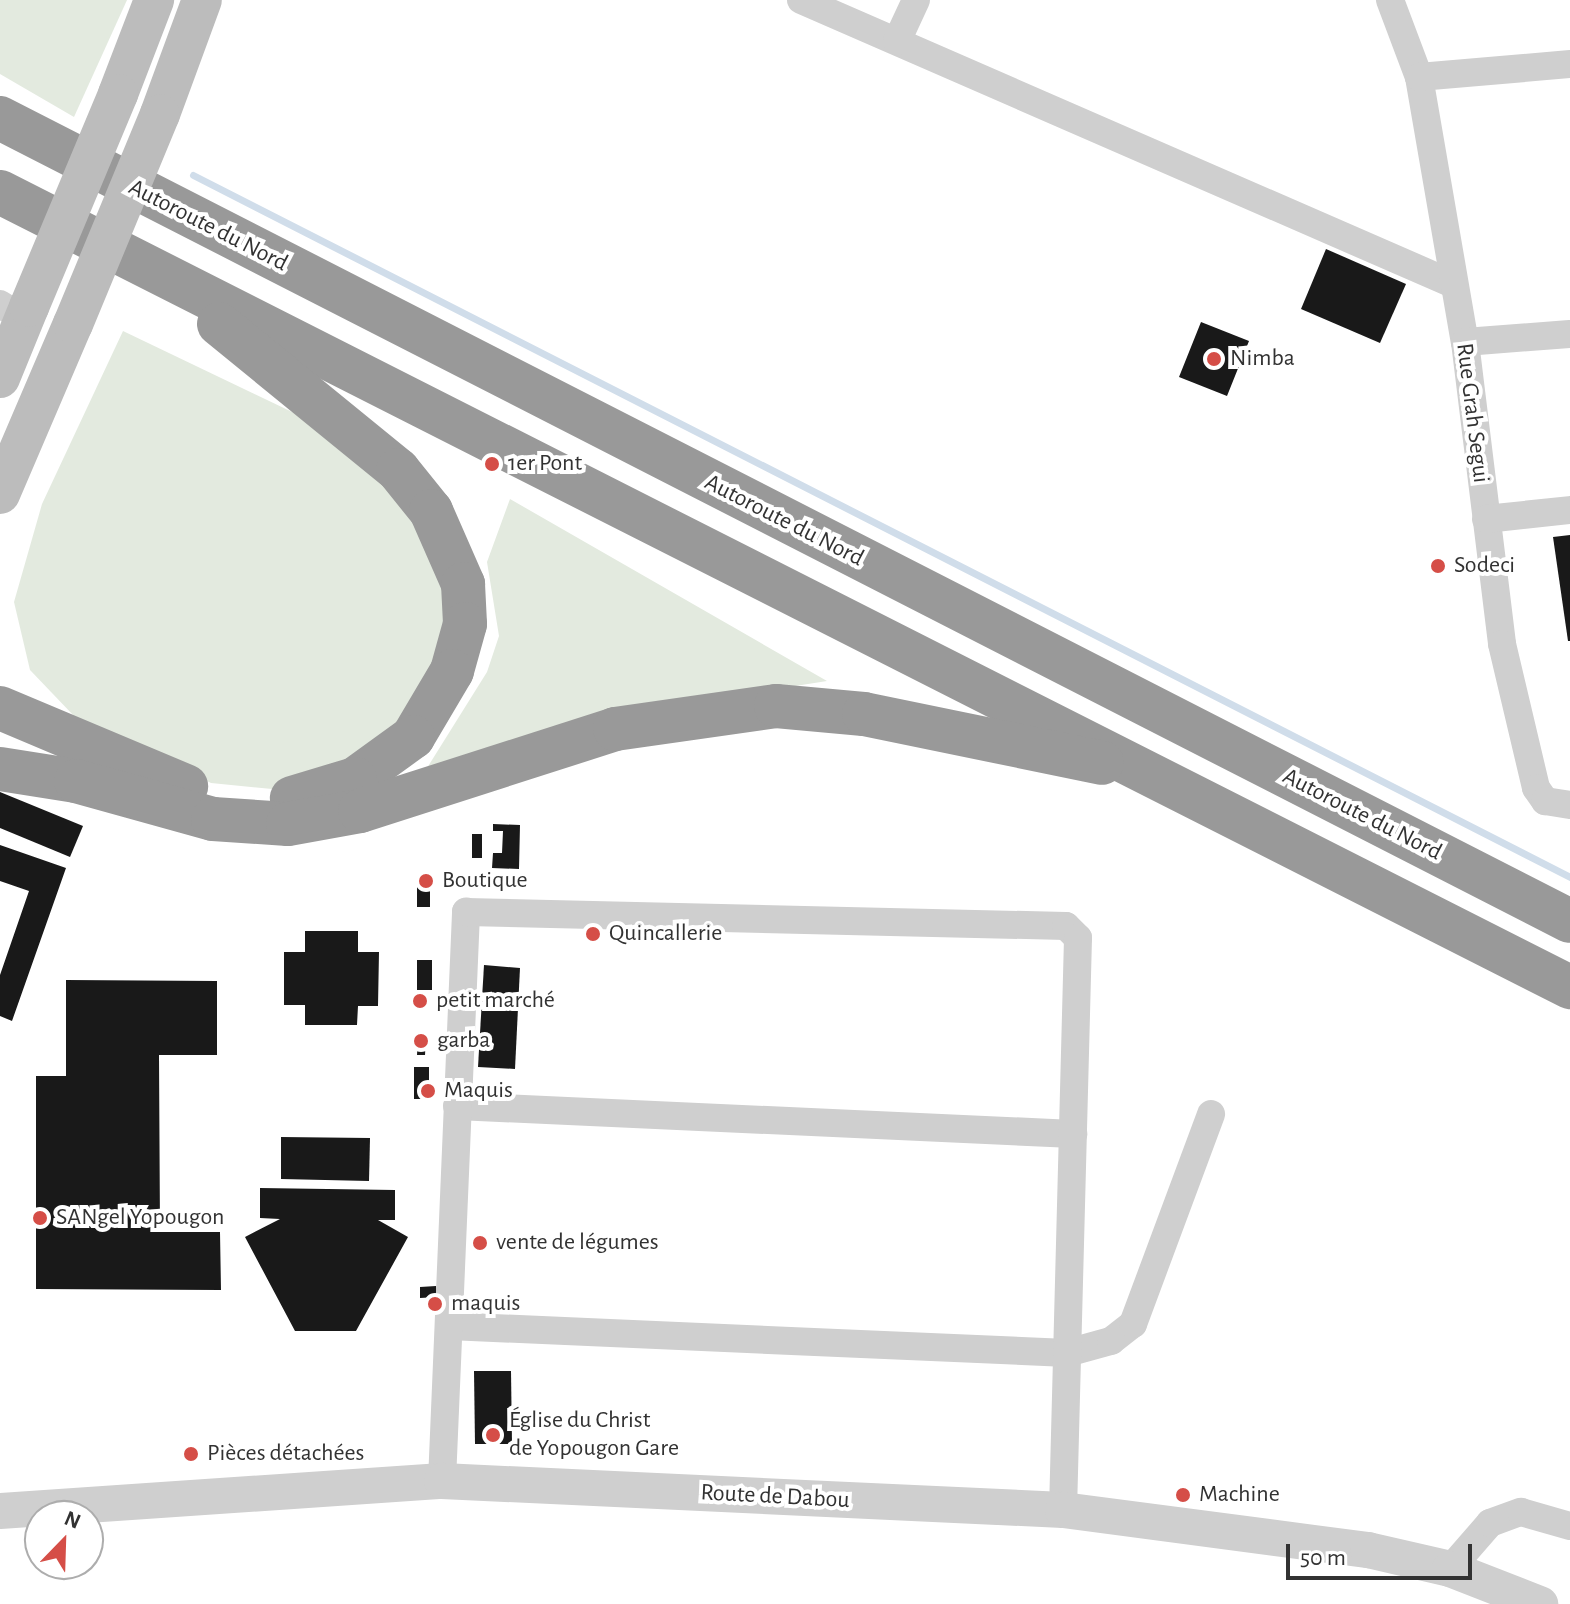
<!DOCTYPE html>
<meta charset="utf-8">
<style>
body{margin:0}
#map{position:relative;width:1570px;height:1604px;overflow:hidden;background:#fff;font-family:"Alegreya Sans",sans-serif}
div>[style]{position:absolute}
.green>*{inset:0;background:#e3eadf}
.stream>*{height:7px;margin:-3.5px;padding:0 3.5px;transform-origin:3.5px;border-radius:3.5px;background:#d0ddea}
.building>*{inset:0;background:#191919}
.minor>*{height:28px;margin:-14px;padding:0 14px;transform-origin:14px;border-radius:14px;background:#cfcfcf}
.tertiary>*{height:36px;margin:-18px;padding:0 18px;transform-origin:18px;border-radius:18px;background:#cfcfcf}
.secondary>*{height:40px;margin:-20px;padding:0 20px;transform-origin:20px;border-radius:20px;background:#bcbcbc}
.motorway>*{height:44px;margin:-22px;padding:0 22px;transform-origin:22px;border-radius:22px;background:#999}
.secondary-bridge>*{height:40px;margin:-20px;padding:0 20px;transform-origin:20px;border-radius:20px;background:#bcbcbc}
.dots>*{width:22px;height:22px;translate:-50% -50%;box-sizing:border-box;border:4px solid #fff;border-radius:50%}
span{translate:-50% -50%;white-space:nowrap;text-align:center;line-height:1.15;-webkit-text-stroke:8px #fff;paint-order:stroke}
.street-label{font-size:24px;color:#323232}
.poi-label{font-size:24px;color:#323232}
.left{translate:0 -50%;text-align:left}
.north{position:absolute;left:24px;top:1500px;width:80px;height:80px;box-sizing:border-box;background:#fff;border:2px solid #adadad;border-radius:50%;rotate:23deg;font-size:22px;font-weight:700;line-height:32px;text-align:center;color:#323232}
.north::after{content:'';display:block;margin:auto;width:28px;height:36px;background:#d54e47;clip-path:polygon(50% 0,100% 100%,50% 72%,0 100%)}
.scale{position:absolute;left:1286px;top:1544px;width:186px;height:36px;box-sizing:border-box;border:4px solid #323232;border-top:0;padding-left:10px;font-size:24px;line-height:28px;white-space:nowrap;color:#323232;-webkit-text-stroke:6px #fff;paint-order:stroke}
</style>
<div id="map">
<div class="green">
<div style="clip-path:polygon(0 0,127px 0,74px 117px,0 74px)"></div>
<div style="clip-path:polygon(123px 331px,334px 432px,392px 480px,453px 589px,424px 711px,321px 781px,272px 789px,211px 783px,74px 716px,30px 670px,14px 602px,42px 504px)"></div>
<div style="clip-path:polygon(510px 499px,827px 681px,681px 704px,422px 776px,487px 672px,499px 636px,487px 562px)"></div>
</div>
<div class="stream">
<div style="left:193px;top:175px;width:1546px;rotate:27.01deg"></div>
</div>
<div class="building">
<div style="clip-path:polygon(1326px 249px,1406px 284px,1380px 343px,1301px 309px)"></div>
<div style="clip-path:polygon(1201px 322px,1249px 341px,1227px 396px,1179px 377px)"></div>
<div style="clip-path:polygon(1570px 535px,1570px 641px,1568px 641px,1553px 537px)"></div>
<div style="clip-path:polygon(0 792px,83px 826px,70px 857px,0 828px)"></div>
<div style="clip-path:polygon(493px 824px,520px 825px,519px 869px,492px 868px,493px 853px,502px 853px,503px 831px,493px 831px)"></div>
<div style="clip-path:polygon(472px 834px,482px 834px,482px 858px,472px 858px)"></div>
<div style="clip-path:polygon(0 845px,66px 868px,12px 1021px,0 1016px,0 975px,29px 891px,0 881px)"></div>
<div style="clip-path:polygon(417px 877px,430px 877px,430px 907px,417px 907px)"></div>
<div style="clip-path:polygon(305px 931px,358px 931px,358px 952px,379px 952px,378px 1006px,358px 1006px,357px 1025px,305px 1025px,305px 1005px,284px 1005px,284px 952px,305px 952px)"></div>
<div style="clip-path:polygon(417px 960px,432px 960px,432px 990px,417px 990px)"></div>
<div style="clip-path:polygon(484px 965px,520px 968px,515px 1069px,478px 1067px)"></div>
<div style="clip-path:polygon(66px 980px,217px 981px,217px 1055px,159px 1055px,160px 1232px,220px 1232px,221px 1290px,36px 1289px,36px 1076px,66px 1076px)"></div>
<div style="clip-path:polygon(418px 1034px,426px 1034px,425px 1055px,417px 1055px)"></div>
<div style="clip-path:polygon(414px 1067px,429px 1067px,429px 1099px,414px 1099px)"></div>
<div style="clip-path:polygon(281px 1137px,370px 1138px,369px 1181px,281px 1179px)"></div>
<div style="clip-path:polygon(260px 1188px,395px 1190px,395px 1220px,378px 1220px,408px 1237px,356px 1331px,295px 1331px,245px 1237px,280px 1219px,260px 1218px)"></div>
<div style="clip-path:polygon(436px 1286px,437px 1297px,420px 1298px,420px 1287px)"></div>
<div style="clip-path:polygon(474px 1371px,511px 1371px,512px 1444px,475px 1444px)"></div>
</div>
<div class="minor">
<div style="left:801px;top:0;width:711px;rotate:23.54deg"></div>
<div style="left:1390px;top:0;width:82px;rotate:69.4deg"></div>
<div style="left:1419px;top:77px;width:269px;rotate:80.2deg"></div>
<div style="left:1465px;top:342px;width:304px;rotate:83deg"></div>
<div style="left:1502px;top:644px;width:148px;rotate:76.7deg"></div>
<div style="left:1536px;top:788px;width:16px;rotate:55deg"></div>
<div style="left:1545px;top:801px;width:25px;rotate:9deg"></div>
<div style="left:897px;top:41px;width:45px;rotate:-65.1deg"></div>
<div style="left:1419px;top:77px;width:152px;rotate:-4.9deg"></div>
<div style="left:0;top:304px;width:28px;rotate:32deg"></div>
<div style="left:1465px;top:342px;width:105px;rotate:-4.4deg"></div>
<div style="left:1486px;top:519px;width:84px;rotate:-6.1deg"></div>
<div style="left:457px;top:1106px;width:617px;rotate:2.6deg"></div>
<div style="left:449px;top:1326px;width:619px;rotate:2.5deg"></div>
<div style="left:1067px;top:1353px;width:46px;rotate:-15.3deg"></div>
<div style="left:1111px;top:1341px;width:28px;rotate:-38deg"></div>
<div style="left:1133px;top:1324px;width:224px;rotate:-69.6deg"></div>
<div style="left:442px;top:1481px;width:570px;rotate:-87.58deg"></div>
<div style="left:466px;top:912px;width:600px;rotate:1.34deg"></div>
<div style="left:1066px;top:926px;width:17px;rotate:45deg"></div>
<div style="left:1078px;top:938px;width:572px;rotate:91.5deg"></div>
<div style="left:1450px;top:1569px;width:61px;rotate:-49deg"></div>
<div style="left:1490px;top:1523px;width:33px;rotate:-20deg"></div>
<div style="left:1521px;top:1512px;width:51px;rotate:15.9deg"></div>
</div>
<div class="tertiary">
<div style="left:0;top:1511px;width:443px;rotate:-3.9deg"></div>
<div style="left:442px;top:1481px;width:622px;rotate:2.67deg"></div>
<div style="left:1063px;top:1510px;width:308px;rotate:7.5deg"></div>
<div style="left:1368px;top:1550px;width:84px;rotate:13deg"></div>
<div style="left:1450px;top:1569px;width:97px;rotate:21.3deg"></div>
</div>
<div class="secondary">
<div style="left:118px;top:94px;width:101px;rotate:-69deg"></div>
<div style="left:160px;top:114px;width:121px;rotate:-69.8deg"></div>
<div style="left:0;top:378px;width:77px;rotate:-67.8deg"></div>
<div style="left:0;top:494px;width:185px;rotate:-66.8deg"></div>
</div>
<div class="motorway">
<div style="left:0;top:118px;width:1763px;rotate:27.09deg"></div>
<div style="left:0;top:192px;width:1760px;rotate:26.86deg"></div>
<div style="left:219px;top:324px;width:231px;rotate:39.2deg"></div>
<div style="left:398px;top:470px;width:53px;rotate:51.2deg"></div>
<div style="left:431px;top:511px;width:80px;rotate:66.3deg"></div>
<div style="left:463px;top:584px;width:40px;rotate:87.1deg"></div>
<div style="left:465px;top:624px;width:49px;rotate:105.5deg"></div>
<div style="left:452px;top:671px;width:77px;rotate:120.6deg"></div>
<div style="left:413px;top:737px;width:72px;rotate:144.1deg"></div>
<div style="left:355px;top:779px;width:66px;rotate:163.2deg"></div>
<div style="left:0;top:708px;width:202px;rotate:22.8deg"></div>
<div style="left:0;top:769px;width:77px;rotate:9deg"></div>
<div style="left:76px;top:781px;width:142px;rotate:15.5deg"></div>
<div style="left:213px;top:819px;width:75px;rotate:3.8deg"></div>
<div style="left:288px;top:824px;width:73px;rotate:-10.2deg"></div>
<div style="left:360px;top:811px;width:268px;rotate:-17.8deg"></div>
<div style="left:615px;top:729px;width:163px;rotate:-8.1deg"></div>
<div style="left:776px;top:706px;width:88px;rotate:5.2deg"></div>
<div style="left:864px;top:714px;width:243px;rotate:11.6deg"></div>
</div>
<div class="secondary-bridge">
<div style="left:29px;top:307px;width:231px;rotate:-67.3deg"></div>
<div style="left:73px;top:324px;width:227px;rotate:-67.5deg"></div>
</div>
<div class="dots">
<div style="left:1214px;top:359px;background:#d54e47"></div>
<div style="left:492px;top:464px;background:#d54e47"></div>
<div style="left:1438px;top:566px;background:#d54e47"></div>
<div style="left:426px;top:881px;background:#d54e47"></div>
<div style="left:593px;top:934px;background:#d54e47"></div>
<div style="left:420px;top:1001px;background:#d54e47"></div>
<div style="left:421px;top:1041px;background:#d54e47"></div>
<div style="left:428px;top:1091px;background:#d54e47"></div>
<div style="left:40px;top:1218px;background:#d54e47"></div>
<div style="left:480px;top:1243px;background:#d54e47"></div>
<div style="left:435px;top:1304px;background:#d54e47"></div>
<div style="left:493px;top:1435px;background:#d54e47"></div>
<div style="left:191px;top:1454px;background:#d54e47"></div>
<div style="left:1183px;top:1495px;background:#d54e47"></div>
</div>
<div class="street-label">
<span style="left:208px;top:226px;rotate:27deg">Autoroute du Nord</span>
<span style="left:1472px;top:413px;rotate:83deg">Rue Grah Segui</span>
<span style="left:784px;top:521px;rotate:27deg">Autoroute du Nord</span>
<span style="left:1362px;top:815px;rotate:27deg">Autoroute du Nord</span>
<span style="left:775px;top:1497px;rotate:3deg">Route de Dabou</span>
</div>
<div class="poi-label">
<span class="left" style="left:1230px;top:359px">Nimba</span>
<span class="left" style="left:508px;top:464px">1er Pont</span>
<span class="left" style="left:1454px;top:566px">Sodeci</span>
<span class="left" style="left:442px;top:881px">Boutique</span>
<span class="left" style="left:609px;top:934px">Quincallerie</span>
<span class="left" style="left:436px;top:1001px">petit marché</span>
<span class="left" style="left:437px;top:1041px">garba</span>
<span class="left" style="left:444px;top:1091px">Maquis</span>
<span class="left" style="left:56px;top:1218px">SANgel Yopougon</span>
<span class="left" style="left:496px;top:1243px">vente de légumes</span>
<span class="left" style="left:451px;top:1304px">maquis</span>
<span class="left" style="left:509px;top:1435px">Église du Christ<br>de Yopougon Gare</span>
<span class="left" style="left:207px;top:1454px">Pièces détachées</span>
<span class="left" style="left:1199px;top:1495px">Machine</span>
</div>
<div class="north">N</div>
<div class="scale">50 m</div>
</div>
